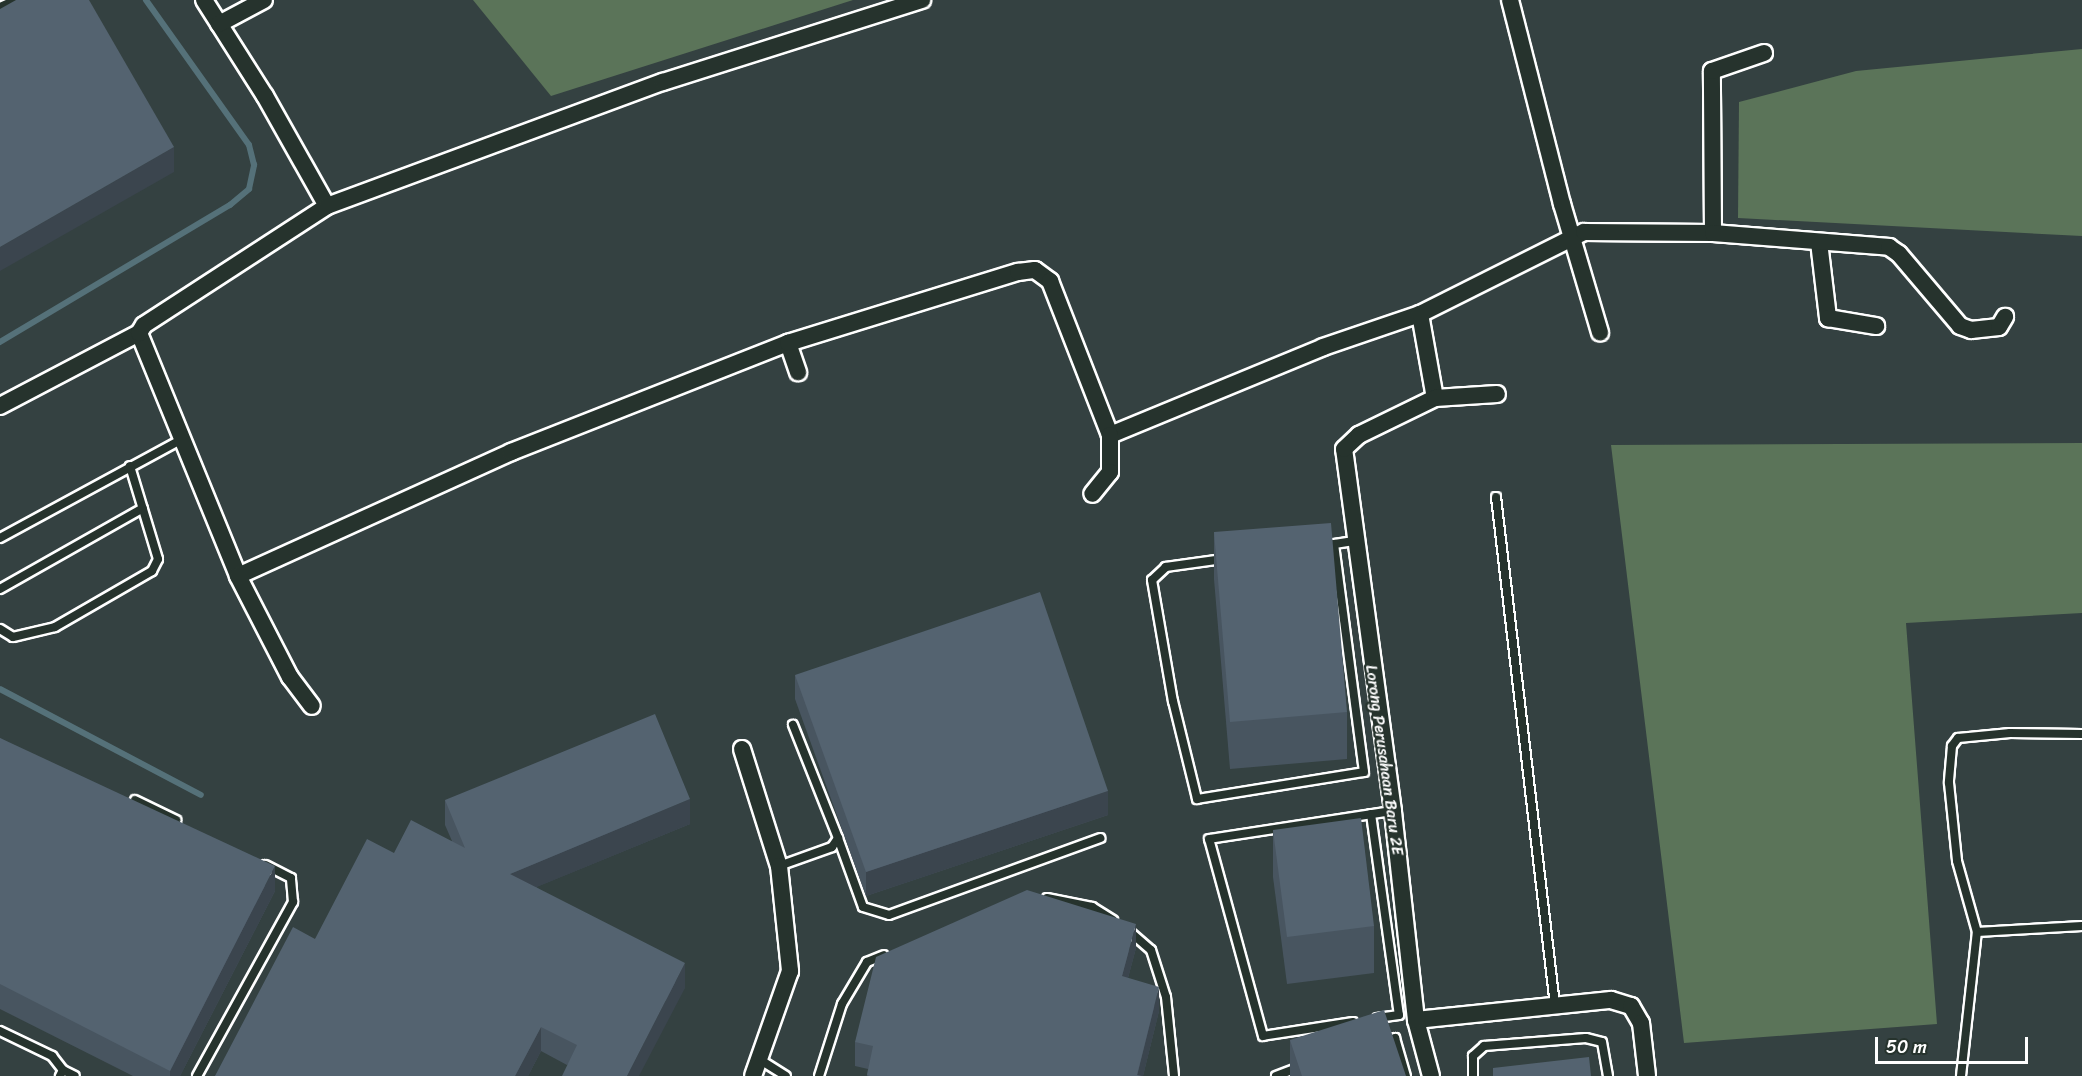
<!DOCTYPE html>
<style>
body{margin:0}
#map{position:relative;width:2082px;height:1076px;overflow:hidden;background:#344141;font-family:Sriracha,sans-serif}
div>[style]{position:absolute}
.green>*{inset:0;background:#5b7459}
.stream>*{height:6px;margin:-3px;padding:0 3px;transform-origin:3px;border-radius:3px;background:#557179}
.roads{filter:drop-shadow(2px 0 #fff) drop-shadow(-2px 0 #fff) drop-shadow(0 2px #fff) drop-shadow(0 -2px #fff)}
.service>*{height:8px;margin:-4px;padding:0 4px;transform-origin:4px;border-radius:4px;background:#26332d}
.minor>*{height:16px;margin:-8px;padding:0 8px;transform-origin:8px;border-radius:8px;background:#26332d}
.wall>*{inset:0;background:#485560}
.shaded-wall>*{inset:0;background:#3b454e}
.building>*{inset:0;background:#546370}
span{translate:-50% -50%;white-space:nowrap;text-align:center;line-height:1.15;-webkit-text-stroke:5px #26332d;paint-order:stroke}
.street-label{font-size:16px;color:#fff}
.scale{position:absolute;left:1875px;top:1037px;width:153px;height:27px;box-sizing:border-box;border:3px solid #fff;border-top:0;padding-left:8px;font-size:18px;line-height:21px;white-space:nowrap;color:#fff;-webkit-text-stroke:4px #26332d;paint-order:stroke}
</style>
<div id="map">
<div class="green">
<div style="clip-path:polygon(473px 0,853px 0,551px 96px)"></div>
<div style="clip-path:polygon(2082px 49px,2082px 236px,1738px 218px,1739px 102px,1856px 71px)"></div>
<div style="clip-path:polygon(2082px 443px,2082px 613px,1906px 623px,1937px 1024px,1684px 1043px,1611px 445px)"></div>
</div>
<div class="stream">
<div style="left:0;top:342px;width:268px;rotate:-30.8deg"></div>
<div style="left:230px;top:205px;width:25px;rotate:-40deg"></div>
<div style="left:249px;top:189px;width:25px;rotate:-78deg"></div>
<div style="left:254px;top:165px;width:21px;rotate:-104deg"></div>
<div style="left:249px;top:145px;width:178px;rotate:-125.4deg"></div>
<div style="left:0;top:689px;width:227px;rotate:27.8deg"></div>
</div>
<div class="roads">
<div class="service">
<div style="left:0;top:7px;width:17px;rotate:-24deg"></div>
<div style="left:1496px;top:497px;width:511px;rotate:83.38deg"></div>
<div style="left:0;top:538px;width:207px;rotate:-28.5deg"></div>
<div style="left:1322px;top:546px;width:32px;rotate:-9deg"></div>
<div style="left:1223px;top:559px;width:58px;rotate:172deg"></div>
<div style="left:1166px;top:567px;width:19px;rotate:137deg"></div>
<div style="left:1152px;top:580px;width:123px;rotate:80.2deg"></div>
<div style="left:1173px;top:701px;width:101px;rotate:76.2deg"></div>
<div style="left:1197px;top:799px;width:169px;rotate:-9.2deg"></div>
<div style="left:1364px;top:772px;width:230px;rotate:-97.5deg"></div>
<div style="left:0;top:589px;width:164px;rotate:-29.5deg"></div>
<div style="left:0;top:629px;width:15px;rotate:32deg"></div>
<div style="left:13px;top:637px;width:43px;rotate:-13.4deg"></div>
<div style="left:55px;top:627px;width:112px;rotate:-30deg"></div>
<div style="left:152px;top:571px;width:13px;rotate:-63deg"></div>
<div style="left:158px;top:559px;width:97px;rotate:-106.8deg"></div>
<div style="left:2082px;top:734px;width:72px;rotate:-179.2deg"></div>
<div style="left:2010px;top:733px;width:52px;rotate:174.5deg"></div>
<div style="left:1958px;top:738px;width:10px;rotate:127deg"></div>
<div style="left:1952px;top:746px;width:37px;rotate:95deg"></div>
<div style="left:1949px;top:783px;width:78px;rotate:84.1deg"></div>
<div style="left:1957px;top:861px;width:74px;rotate:74.3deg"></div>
<div style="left:1977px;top:932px;width:105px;rotate:-3.3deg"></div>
<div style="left:135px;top:800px;width:46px;rotate:26deg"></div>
<div style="left:1371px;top:814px;width:203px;rotate:82.1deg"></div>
<div style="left:1399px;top:1015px;width:22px;rotate:172deg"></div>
<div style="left:838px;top:838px;width:73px;rotate:70.1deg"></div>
<div style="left:863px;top:907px;width:27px;rotate:17deg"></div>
<div style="left:889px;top:915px;width:225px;rotate:-20deg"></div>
<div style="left:779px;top:866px;width:56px;rotate:-19.7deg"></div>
<div style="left:832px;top:847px;width:11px;rotate:-56deg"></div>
<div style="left:838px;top:838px;width:122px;rotate:-111.7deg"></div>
<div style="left:1047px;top:898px;width:46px;rotate:11.3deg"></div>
<div style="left:1092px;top:907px;width:25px;rotate:32deg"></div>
<div style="left:1129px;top:931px;width:29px;rotate:41deg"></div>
<div style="left:1151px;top:950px;width:49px;rotate:72.3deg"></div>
<div style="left:1166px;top:997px;width:79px;rotate:84.2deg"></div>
<div style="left:1353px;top:1022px;width:91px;rotate:171.2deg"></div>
<div style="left:1263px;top:1036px;width:204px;rotate:-105.3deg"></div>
<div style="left:1209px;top:839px;width:186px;rotate:-8.7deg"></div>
<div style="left:0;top:1031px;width:58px;rotate:25.7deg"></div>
<div style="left:52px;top:1056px;width:18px;rotate:52deg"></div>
<div style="left:63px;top:1070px;width:7px;rotate:117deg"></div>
<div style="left:1384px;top:1042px;width:12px;rotate:-20deg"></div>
<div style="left:1395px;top:1038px;width:40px;rotate:74deg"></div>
<div style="left:762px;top:1061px;width:28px;rotate:32deg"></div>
<div style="left:63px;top:1070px;width:13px;rotate:27deg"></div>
<div style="left:197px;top:1076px;width:199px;rotate:-61.1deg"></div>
<div style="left:293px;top:902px;width:24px;rotate:-95deg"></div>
<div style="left:291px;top:878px;width:29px;rotate:-153deg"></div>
<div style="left:819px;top:1076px;width:76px;rotate:-72.3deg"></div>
<div style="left:842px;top:1004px;width:49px;rotate:-59.2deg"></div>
<div style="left:867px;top:962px;width:18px;rotate:-22deg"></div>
<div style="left:1276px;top:1076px;width:26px;rotate:-21deg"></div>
<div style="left:1473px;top:1076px;width:20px;rotate:-90deg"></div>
<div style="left:1473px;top:1056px;width:15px;rotate:-42deg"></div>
<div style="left:1484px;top:1046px;width:102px;rotate:-4.5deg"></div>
<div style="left:1586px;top:1038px;width:16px;rotate:14deg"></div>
<div style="left:1602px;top:1042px;width:35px;rotate:80deg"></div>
<div style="left:1961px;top:1076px;width:145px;rotate:-83.7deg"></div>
</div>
<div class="minor">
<div style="left:204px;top:0;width:114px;rotate:57.6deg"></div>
<div style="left:265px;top:96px;width:126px;rotate:60.6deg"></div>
<div style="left:1510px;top:0;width:211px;rotate:75.7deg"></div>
<div style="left:1562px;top:204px;width:134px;rotate:73.5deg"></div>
<div style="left:219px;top:24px;width:51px;rotate:-28.1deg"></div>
<div style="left:1713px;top:233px;width:162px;rotate:-90.4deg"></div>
<div style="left:1712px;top:71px;width:55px;rotate:-19.1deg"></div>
<div style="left:1819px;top:242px;width:77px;rotate:83.2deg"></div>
<div style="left:1828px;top:318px;width:49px;rotate:9.5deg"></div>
<div style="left:1420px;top:314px;width:85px;rotate:79.9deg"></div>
<div style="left:139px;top:333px;width:262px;rotate:67.8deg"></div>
<div style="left:238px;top:576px;width:114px;rotate:62.8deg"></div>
<div style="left:290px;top:677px;width:36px;rotate:53deg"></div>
<div style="left:788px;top:343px;width:31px;rotate:71deg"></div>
<div style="left:0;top:406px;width:157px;rotate:-27.7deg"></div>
<div style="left:139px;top:333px;width:9px;rotate:-58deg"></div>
<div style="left:144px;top:325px;width:218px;rotate:-33deg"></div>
<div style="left:327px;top:206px;width:358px;rotate:-20.3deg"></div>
<div style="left:663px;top:82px;width:272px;rotate:-17.6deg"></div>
<div style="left:1110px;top:435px;width:230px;rotate:-22.4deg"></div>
<div style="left:1323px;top:347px;width:102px;rotate:-18.8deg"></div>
<div style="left:1420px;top:314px;width:183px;rotate:-26.6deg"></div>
<div style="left:1584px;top:232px;width:129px;rotate:0.4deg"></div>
<div style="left:1713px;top:233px;width:177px;rotate:4.5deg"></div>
<div style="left:1889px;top:247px;width:12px;rotate:35deg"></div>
<div style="left:1899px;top:254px;width:94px;rotate:49.7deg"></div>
<div style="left:1960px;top:326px;width:12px;rotate:20deg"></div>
<div style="left:1971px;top:330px;width:28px;rotate:-6deg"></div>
<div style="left:1999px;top:327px;width:12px;rotate:-59deg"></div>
<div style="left:238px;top:576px;width:300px;rotate:-24.4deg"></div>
<div style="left:511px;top:452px;width:298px;rotate:-21.5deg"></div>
<div style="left:788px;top:343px;width:241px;rotate:-17.2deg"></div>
<div style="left:1018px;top:272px;width:17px;rotate:-7deg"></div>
<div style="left:1035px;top:270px;width:19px;rotate:36deg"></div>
<div style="left:1050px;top:281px;width:165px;rotate:68.7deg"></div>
<div style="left:1110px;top:435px;width:37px;rotate:90deg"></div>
<div style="left:1110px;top:472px;width:28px;rotate:129deg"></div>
<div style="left:742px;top:749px;width:123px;rotate:72.5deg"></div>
<div style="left:779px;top:866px;width:106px;rotate:84deg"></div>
<div style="left:790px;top:971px;width:111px;rotate:109.4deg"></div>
<div style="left:1416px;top:1020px;width:196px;rotate:-5.9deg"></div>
<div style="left:1611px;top:1000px;width:21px;rotate:17deg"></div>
<div style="left:1631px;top:1006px;width:20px;rotate:60deg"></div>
<div style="left:1641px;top:1023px;width:53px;rotate:83.5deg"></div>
<div style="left:1431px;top:1076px;width:58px;rotate:-105deg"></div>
<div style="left:1416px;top:1020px;width:210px;rotate:-96.3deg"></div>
<div style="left:1393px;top:811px;width:365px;rotate:-97.7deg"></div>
<div style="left:1344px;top:449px;width:21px;rotate:-43deg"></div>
<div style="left:1359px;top:435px;width:85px;rotate:-26deg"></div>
<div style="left:1435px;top:398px;width:62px;rotate:-3.7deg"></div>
</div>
</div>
<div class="wall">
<div style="clip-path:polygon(1214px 532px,1347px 712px,1347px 759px,1230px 769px,1214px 579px)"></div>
<div style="clip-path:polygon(795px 675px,1108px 815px,866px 896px,795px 699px)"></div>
<div style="clip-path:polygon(0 738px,275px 891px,180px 1076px,133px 1076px,0 1009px)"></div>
<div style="clip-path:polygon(445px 800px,690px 824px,536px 887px,685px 988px,567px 1065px,541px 1051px,528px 1076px,215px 1076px,315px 939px,394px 853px,452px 841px,445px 825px)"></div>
<div style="clip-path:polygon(1273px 830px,1374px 926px,1374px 973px,1287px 984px,1273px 877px)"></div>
<div style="clip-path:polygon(1136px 948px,1128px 978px,1159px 1011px,1143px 1076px,867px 1076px,868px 1069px,855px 1066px,855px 1042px)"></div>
<div style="clip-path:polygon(1290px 1040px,1406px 1076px,1290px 1076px)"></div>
</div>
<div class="shaded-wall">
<div style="clip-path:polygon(174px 147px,174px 172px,0 271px,0 247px)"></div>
<div style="clip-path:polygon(1108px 791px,1108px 815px,866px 896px,866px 872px)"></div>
<div style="clip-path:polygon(690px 799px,690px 824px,510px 898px,510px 874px)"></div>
<div style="clip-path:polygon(275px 866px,275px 891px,180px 1076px,170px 1076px,170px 1071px)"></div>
<div style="clip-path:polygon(1136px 924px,1136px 948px,1122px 1000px,1122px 976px)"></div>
<div style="clip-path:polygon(685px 963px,685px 988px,639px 1076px,627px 1076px)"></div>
<div style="clip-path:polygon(1159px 987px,1159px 1011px,1143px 1076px,1137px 1076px)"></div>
<div style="clip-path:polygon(541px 1027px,541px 1051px,528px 1076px,515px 1076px)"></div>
</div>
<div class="building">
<div style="clip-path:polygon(16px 0,89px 0,174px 147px,0 247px,0 9px)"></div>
<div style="clip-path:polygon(1331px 523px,1347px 712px,1230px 722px,1214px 532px)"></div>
<div style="clip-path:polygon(1040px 592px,1108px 791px,866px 872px,795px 675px)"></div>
<div style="clip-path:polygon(655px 714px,690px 799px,510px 874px,685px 963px,627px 1076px,562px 1076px,577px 1045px,541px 1027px,515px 1076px,215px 1076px,293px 927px,315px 939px,367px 839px,394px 853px,411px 820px,465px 848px,445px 800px)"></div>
<div style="clip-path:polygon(0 738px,275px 866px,170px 1071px,0 984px)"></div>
<div style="clip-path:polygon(1361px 818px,1374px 926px,1287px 937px,1273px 830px)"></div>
<div style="clip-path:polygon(1027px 890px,1136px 924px,1122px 976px,1159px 987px,1137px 1075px,1142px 1076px,870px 1076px,867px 1075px,873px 1046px,855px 1042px,876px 957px)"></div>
<div style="clip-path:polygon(1384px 1010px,1406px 1076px,1302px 1076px,1290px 1040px)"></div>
<div style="clip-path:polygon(1589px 1057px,1591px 1076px,1493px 1076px,1493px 1068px)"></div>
</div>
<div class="street-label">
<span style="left:1384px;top:760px;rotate:82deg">Lorong Perusahaan Baru 2E</span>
</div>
<div class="scale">50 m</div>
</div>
